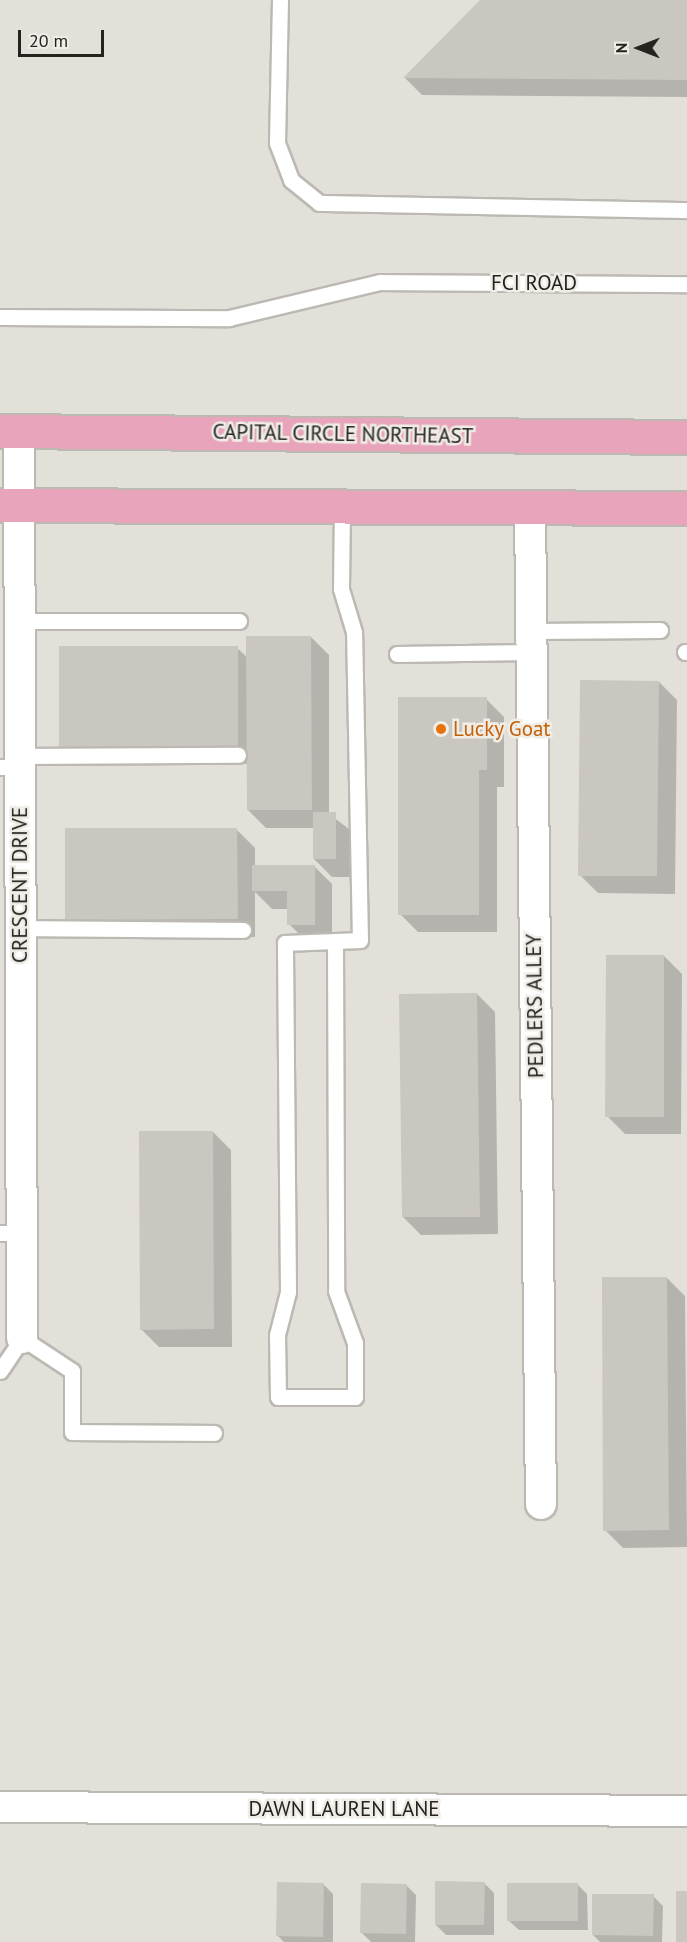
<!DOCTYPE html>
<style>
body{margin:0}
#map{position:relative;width:687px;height:1942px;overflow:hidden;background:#e3e0da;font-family:"PT Sans",sans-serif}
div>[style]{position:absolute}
.shadow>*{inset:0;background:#0003}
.building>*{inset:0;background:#cac6c0}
.roads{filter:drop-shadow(2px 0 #bcb9b3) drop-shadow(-2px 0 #bcb9b3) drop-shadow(0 2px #bcb9b3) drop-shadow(0 -2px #bcb9b3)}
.service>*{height:15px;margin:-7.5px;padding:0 7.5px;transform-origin:7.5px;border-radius:7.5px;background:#fff}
.minor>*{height:30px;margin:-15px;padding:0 15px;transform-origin:15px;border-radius:15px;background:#fff}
.primary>*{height:33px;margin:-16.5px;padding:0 16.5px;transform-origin:16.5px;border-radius:16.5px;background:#e7a4ba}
.dots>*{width:16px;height:16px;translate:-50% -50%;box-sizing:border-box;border:3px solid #f0ede7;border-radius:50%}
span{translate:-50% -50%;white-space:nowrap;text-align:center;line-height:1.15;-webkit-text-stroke:5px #f0ede7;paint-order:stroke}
.street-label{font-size:21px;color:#242320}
.food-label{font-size:21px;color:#c56008}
.left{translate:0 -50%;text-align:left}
.north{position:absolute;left:609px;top:18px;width:60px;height:60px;-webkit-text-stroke:4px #f0ede7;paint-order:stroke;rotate:270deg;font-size:16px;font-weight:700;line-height:24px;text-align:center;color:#242320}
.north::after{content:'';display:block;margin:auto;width:21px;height:27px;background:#242320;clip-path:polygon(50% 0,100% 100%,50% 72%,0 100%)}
.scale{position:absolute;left:18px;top:30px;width:86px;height:27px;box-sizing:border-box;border:3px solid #242320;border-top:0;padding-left:8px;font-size:18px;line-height:21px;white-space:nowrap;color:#242320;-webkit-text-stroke:4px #f0ede7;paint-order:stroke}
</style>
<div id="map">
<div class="shadow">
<div style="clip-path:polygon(482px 0,687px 0,687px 97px,422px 95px,405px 78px)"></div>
<div style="clip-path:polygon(311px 637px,329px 655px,329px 814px,353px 832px,353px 877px,332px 877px,314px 859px,314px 828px,266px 828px,248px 810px,248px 764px,78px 764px,60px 746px,237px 648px,248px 658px)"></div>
<div style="clip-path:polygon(659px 682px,677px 700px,675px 894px,598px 893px,580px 875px)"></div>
<div style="clip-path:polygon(486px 699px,504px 717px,504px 787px,497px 787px,497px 932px,418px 932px,400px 914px)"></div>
<div style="clip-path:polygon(237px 830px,255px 848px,255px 867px,314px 866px,332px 884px,332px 942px,307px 942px,289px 924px,289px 909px,272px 909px,255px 892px,255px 937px,85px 937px,67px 919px)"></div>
<div style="clip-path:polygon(664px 956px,682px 974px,681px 1134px,625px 1134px,607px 1116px)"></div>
<div style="clip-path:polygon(477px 994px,495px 1012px,498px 1234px,421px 1235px,403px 1217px)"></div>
<div style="clip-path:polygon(213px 1132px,231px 1150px,232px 1347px,159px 1347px,141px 1329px)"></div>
<div style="clip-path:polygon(667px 1278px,685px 1296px,687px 1547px,623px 1548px,605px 1530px)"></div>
<div style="clip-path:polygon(484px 1883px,494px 1893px,494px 1935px,446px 1935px,436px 1925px)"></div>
<div style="clip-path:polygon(323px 1884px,333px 1894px,333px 1942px,284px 1942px,278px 1936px)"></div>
<div style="clip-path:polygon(577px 1884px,587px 1894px,588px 1930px,519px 1930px,509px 1921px)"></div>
<div style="clip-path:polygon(406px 1885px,416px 1895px,415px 1942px,371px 1942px,361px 1932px)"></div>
<div style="clip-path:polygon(653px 1896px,663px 1906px,662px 1942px,600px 1942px,593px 1935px)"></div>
</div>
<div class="building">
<div style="clip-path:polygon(480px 0,687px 0,687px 80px,403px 78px)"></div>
<div style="clip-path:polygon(246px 636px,311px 636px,312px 810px,247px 810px)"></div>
<div style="clip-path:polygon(59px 646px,238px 646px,238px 747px,59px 747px)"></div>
<div style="clip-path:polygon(580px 680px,659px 681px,657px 876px,578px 876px)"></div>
<div style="clip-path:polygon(398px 697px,487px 697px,487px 770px,479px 770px,479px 915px,398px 915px)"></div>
<div style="clip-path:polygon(313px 812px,336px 812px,336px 859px,313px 859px)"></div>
<div style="clip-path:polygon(65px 828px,237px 828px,238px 919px,65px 920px)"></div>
<div style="clip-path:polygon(252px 865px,315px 865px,315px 925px,287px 925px,287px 891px,252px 891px)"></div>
<div style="clip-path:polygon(606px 955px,664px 955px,664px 1117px,605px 1117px)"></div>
<div style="clip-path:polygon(477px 993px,480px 1217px,402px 1217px,399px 994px)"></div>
<div style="clip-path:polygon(139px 1131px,213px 1131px,214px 1329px,140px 1330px)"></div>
<div style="clip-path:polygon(602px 1277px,667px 1277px,669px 1530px,603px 1531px)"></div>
<div style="clip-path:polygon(435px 1881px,485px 1882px,484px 1925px,435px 1925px)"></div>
<div style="clip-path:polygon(277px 1882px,324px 1883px,323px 1937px,276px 1936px)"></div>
<div style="clip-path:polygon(361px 1883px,407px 1884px,406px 1934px,360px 1933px)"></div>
<div style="clip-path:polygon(507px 1883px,578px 1883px,578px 1921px,507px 1921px)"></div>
<div style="clip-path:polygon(676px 1891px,687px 1891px,687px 1942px,676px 1942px)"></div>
<div style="clip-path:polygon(592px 1894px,654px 1894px,653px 1936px,592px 1935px)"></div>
</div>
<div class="roads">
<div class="service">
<div style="left:280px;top:0;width:143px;rotate:91.2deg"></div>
<div style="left:277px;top:143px;width:40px;rotate:69deg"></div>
<div style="left:291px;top:180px;width:36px;rotate:39deg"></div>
<div style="left:319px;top:203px;width:368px;rotate:1.1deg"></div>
<div style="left:0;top:317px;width:229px;rotate:0.3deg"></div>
<div style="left:229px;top:318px;width:155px;rotate:-13.4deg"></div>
<div style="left:380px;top:282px;width:307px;rotate:0.4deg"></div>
<div style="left:19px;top:621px;width:220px"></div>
<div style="left:531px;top:631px;width:129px;rotate:-0.4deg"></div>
<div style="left:685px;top:652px;width:2px"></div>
<div style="left:397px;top:654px;width:134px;rotate:-0.9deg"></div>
<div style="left:19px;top:756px;width:219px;rotate:-0.3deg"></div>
<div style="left:0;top:767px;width:19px"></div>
<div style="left:19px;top:928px;width:224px;rotate:0.5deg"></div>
<div style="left:335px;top:941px;width:350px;rotate:89.8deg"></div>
<div style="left:336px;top:1291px;width:55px;rotate:69.9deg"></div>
<div style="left:355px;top:1343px;width:54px;rotate:90deg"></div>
<div style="left:355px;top:1397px;width:77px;rotate:180deg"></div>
<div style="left:278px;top:1397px;width:62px;rotate:-90.9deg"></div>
<div style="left:277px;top:1335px;width:44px;rotate:-75.7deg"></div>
<div style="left:288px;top:1292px;width:349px;rotate:-90.5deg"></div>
<div style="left:285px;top:943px;width:75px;rotate:-2.3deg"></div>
<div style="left:360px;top:940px;width:308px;rotate:-91.1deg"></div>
<div style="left:354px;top:632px;width:45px;rotate:-106.8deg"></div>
<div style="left:341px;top:589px;width:82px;rotate:-89.3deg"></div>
<div style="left:0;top:1233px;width:22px"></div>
<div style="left:0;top:1371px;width:40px;rotate:-56deg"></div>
<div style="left:22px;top:1338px;width:60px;rotate:33.4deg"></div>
<div style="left:72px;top:1371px;width:61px;rotate:90deg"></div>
<div style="left:72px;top:1432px;width:142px;rotate:0.4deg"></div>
</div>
<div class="minor">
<div style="left:19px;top:431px;width:907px;rotate:89.81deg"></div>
<div style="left:530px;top:507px;width:997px;rotate:89.37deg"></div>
<div style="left:0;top:1807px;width:687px;rotate:0.33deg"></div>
</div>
<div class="primary">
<div style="left:0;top:431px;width:687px;rotate:0.5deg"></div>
<div style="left:0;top:505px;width:687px;rotate:0.25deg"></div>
</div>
</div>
<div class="dots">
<div style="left:441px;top:729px;background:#e8710a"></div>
</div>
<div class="street-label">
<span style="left:534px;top:283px">FCI ROAD</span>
<span style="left:343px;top:434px;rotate:1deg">CAPITAL CIRCLE NORTHEAST</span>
<span style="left:20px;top:885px;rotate:-90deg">CRESCENT DRIVE</span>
<span style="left:535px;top:1006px;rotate:-91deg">PEDLERS ALLEY</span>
<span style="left:344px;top:1809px">DAWN LAUREN LANE</span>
</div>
<div class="food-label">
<span class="left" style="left:453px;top:729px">Lucky Goat</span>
</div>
<div class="north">N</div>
<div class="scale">20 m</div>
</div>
